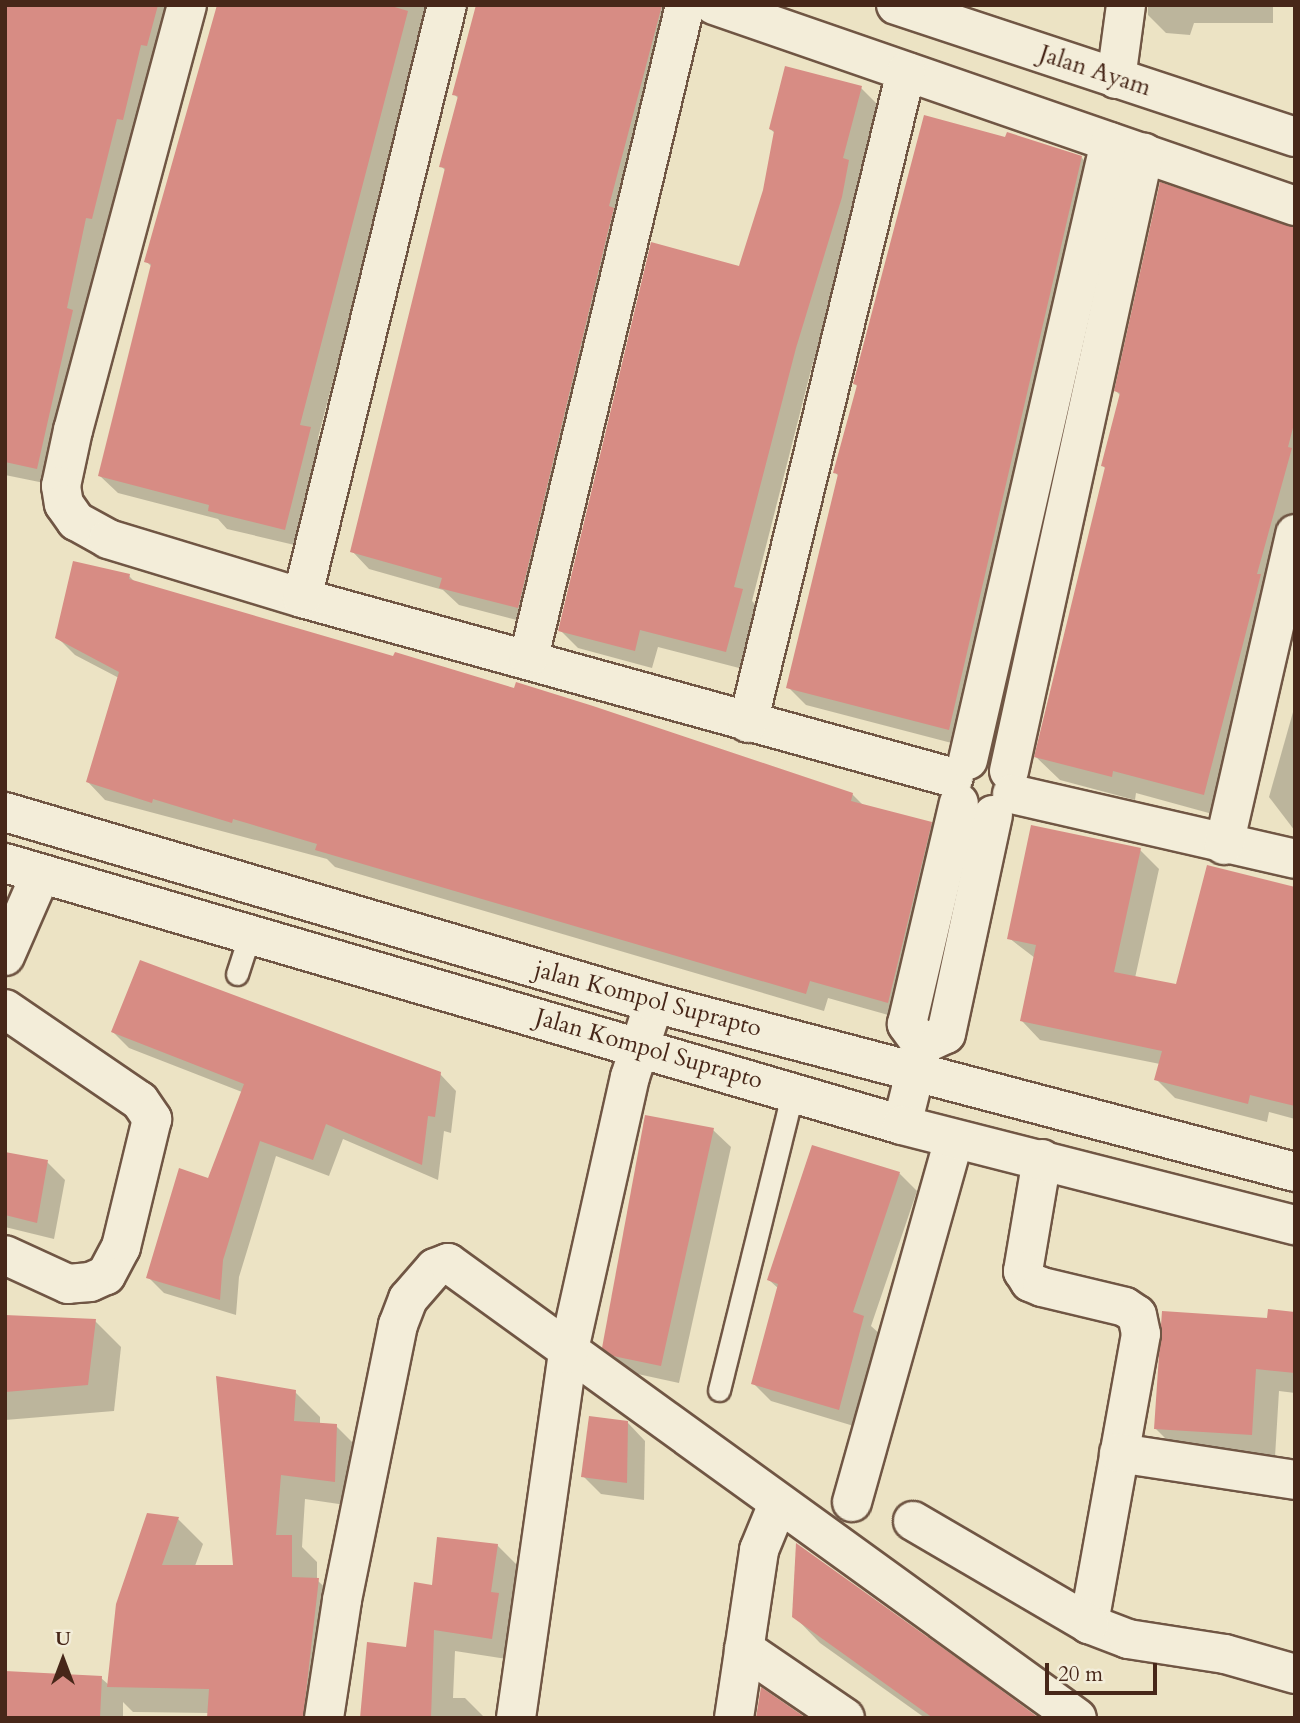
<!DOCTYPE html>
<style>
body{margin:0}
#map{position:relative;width:1300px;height:1723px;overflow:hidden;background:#ece3c4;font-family:Cardo,serif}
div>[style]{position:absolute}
.shadow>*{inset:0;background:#0003}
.building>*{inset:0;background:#d78c84}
.roads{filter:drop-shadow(2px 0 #705644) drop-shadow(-2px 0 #705644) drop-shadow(0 2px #705644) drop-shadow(0 -2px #705644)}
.service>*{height:21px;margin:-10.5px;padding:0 10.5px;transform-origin:10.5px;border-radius:10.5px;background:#f3edd9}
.minor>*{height:38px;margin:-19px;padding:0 19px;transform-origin:19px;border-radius:19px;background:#f3edd9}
.tertiary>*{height:38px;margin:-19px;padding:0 19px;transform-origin:19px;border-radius:19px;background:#f3edd9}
span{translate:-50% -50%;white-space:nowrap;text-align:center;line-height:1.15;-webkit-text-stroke:5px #f3edd9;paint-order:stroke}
.street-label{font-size:24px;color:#472719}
.frame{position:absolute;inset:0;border:7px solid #472719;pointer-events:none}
.north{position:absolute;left:28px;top:1625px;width:70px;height:70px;-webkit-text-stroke:5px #f3edd9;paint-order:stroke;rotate:0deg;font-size:19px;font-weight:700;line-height:28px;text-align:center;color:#472719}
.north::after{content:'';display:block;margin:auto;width:24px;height:32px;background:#472719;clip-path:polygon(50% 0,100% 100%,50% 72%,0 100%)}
.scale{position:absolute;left:1045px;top:1663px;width:112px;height:32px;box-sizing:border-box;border:4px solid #472719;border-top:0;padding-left:9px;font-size:21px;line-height:24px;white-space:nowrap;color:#472719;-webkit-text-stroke:5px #f3edd9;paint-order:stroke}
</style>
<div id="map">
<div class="shadow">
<div style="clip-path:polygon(5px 5px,179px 5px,109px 236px,103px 235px,54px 485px,5px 475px)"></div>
<div style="clip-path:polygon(219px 5px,438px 5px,429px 14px,318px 438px,328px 447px,303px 547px,227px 529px,218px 519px,118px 493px,100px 476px,152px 267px,146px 261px)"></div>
<div style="clip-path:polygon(478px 5px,665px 5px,680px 20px,536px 625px,459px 605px,443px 590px,369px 569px,352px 551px,446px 171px,441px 166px,459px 99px,454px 94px)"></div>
<div style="clip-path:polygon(1148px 5px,1273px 5px,1273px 23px,1194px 23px,1190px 35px,1166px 33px,1148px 15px)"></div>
<div style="clip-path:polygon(861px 88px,878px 105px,861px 174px,866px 179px,859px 215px,812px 366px,752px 601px,759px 608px,743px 669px,658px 647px,652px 668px,578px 648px,560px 630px,741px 268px,765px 190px,776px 134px,770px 129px)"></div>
<div style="clip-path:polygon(1007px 139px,1081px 157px,1099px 175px,967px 747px,806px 705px,788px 687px,839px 477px,835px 472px,858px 387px,855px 384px)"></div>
<div style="clip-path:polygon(1295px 227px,1295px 546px,1227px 818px,1136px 793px,1135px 800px,1060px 780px,1036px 757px,1106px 469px,1103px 466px,1121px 396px,1116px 391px)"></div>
<div style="clip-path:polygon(129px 576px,136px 583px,852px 794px,864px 806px,931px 823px,949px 841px,906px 1020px,828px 998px,824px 1011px,335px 867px,327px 859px,105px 800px,88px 782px,119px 678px,75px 655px,57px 637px)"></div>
<div style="clip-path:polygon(1295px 705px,1295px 831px,1269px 797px)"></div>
<div style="clip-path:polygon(1140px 850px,1159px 869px,1135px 978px,1177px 987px,1295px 889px,1295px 1119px,1269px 1112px,1267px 1122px,1175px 1098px,1156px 1079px,1160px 1064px,1040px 1040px,1022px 1021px,1035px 958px,1009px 938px)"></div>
<div style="clip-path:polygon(113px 1032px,440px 1074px,456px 1091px,451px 1133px,444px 1131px,438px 1180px,343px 1139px,329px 1176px,276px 1156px,239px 1277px,236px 1315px,164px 1293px,148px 1277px,209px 1180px,242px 1092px,129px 1048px)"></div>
<div style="clip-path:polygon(713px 1130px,731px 1147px,679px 1383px,633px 1373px,604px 1347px)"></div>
<div style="clip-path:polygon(5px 1154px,47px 1162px,65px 1180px,54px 1239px,5px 1227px)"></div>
<div style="clip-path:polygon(899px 1173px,917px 1191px,871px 1326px,881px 1335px,857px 1427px,771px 1401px,753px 1383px,779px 1289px,769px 1280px)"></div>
<div style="clip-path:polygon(1295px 1314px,1295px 1393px,1279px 1391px,1275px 1457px,1178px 1451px,1155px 1428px,1269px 1320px)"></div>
<div style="clip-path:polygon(5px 1317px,95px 1321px,121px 1347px,114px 1411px,5px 1420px)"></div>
<div style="clip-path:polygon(295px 1392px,320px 1417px,320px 1424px,336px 1426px,361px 1451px,359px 1507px,305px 1499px,302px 1547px,317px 1562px,317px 1580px,343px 1605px,331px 1718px,209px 1718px,209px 1713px,133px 1712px,123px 1702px,123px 1718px,5px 1718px,101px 1678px,109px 1685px,178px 1519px,203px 1544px,195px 1566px,235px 1566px)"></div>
<div style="clip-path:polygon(628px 1423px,645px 1441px,644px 1500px,601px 1494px,583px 1476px)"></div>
<div style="clip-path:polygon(497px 1545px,519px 1567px,513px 1660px,455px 1651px,453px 1698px,465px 1698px,485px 1718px,361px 1718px,408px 1649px,434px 1587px)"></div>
<div style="clip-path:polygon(794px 1616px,1036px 1718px,925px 1718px,820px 1643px)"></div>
</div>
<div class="building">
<div style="clip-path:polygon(5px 5px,158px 5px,147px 46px,141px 45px,123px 120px,117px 119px,92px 219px,86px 218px,67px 308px,73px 310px,37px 469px,5px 462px)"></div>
<div style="clip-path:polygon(217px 5px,388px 5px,408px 11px,300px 425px,311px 427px,285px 530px,208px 511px,209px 505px,98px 476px,151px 264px,144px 262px)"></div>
<div style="clip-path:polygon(476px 5px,662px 5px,609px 206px,614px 208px,608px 231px,518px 608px,439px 588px,442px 578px,350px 552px,445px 168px,439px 167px,458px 96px,452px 95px)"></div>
<div style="clip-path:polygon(785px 66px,862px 86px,843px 158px,849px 160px,842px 197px,796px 348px,734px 587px,743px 589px,726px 652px,640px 630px,635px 651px,558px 631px,651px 242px,739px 266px,763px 190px,774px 131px,769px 129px)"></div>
<div style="clip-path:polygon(924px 115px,1005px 137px,1007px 132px,1082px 156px,949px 730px,786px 688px,838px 474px,833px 473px,857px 385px,853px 384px)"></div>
<div style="clip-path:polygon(1160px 182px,1295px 227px,1295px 420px,1288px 447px,1292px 448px,1257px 574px,1261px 574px,1204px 795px,1113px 771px,1112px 777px,1034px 757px,1105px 467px,1101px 466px,1120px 393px,1114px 391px)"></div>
<div style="clip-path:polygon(73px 561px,130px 574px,129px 579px,393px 656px,395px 652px,514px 688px,516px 682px,593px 706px,853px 793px,851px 801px,932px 822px,888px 1003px,810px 981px,806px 994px,315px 850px,317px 844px,233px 819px,232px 823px,153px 799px,152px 803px,86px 782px,119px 672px,55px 638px)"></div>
<div style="clip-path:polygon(1031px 825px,1141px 848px,1114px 972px,1176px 984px,1207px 865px,1295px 887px,1295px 1106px,1250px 1095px,1248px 1104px,1154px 1080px,1162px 1051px,1020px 1021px,1036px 945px,1007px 939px)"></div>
<div style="clip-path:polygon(140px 960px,441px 1072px,435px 1117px,428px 1116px,422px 1165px,326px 1124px,313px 1160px,260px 1141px,223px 1260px,220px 1300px,146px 1278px,179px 1168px,208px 1178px,244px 1084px,111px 1032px)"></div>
<div style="clip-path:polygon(645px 1115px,714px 1128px,661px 1366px,613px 1356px,602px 1348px)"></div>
<div style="clip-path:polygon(812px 1145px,900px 1172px,853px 1312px,864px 1316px,839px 1410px,751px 1384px,778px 1284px,767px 1280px)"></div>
<div style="clip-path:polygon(5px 1152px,48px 1160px,37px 1223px,5px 1215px)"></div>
<div style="clip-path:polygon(1268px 1309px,1295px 1312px,1295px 1373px,1256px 1369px,1252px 1435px,1154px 1429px,1162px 1311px,1267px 1318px)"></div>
<div style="clip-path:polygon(5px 1315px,96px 1319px,88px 1385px,5px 1392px)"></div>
<div style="clip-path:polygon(216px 1376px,296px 1390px,294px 1421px,337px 1424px,335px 1482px,281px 1475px,276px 1535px,292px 1535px,292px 1577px,319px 1578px,303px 1718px,207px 1718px,209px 1689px,107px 1687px,116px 1604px,147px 1513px,179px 1517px,162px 1565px,233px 1565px)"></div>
<div style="clip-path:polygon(589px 1416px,628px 1421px,627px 1483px,581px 1477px)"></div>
<div style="clip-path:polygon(437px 1537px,498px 1544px,491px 1592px,499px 1593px,492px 1639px,434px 1630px,431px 1718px,360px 1718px,367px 1642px,406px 1647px,414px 1582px,432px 1585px)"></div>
<div style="clip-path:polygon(796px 1543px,975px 1671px,1039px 1718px,933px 1718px,792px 1617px)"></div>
<div style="clip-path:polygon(5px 1671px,102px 1676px,100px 1718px,5px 1718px)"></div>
<div style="clip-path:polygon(761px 1687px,806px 1718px,756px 1718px)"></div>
</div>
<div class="roads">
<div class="service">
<div style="left:237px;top:974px;width:40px;rotate:-72deg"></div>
<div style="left:719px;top:1390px;width:309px;rotate:-76.1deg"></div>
</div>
<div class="minor">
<div style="left:187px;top:5px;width:440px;rotate:105deg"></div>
<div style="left:73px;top:430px;width:57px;rotate:102.1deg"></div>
<div style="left:61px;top:486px;width:18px;rotate:81deg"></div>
<div style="left:64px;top:504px;width:21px;rotate:55deg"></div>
<div style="left:76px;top:521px;width:37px;rotate:29deg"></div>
<div style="left:108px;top:539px;width:203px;rotate:16.9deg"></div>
<div style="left:302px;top:598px;width:676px;rotate:15.43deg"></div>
<div style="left:714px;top:5px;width:615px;rotate:19.08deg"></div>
<div style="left:896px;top:5px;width:420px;rotate:18.3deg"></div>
<div style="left:1116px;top:79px;width:75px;rotate:-82.3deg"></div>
<div style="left:302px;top:598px;width:610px;rotate:-76.26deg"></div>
<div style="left:529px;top:657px;width:670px;rotate:-76.54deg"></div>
<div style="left:748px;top:723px;width:670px;rotate:-76.36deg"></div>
<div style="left:968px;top:760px;width:634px;rotate:-77.06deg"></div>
<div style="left:1009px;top:771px;width:633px;rotate:-77.68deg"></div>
<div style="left:1012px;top:794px;width:290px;rotate:12.9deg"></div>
<div style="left:1224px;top:845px;width:319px;rotate:-77.1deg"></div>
<div style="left:5px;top:956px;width:87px;rotate:-66.4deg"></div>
<div style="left:5px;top:1009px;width:163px;rotate:34.3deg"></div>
<div style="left:140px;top:1101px;width:22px;rotate:56deg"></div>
<div style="left:152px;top:1119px;width:132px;rotate:103.6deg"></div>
<div style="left:121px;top:1247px;width:32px;rotate:118deg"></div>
<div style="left:106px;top:1275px;width:17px;rotate:156deg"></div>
<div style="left:90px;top:1282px;width:22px;rotate:175deg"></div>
<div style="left:68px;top:1284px;width:69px;rotate:-155.3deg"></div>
<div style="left:922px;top:1045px;width:26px;rotate:-25deg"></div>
<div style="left:946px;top:1034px;width:224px;rotate:-77.9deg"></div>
<div style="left:902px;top:1125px;width:82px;rotate:-76deg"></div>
<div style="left:922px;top:1045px;width:26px;rotate:-126deg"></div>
<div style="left:907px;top:1024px;width:227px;rotate:-76.8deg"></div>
<div style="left:1042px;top:1159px;width:114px;rotate:99.6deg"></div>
<div style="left:1023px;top:1271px;width:13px;rotate:58deg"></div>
<div style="left:1030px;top:1282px;width:13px;rotate:23deg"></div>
<div style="left:1042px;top:1287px;width:85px;rotate:13.5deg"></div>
<div style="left:1125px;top:1307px;width:14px;rotate:34deg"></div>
<div style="left:1137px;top:1315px;width:19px;rotate:78deg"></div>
<div style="left:1141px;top:1334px;width:295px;rotate:100.2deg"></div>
<div style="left:1089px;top:1624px;width:42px;rotate:21deg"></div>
<div style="left:1128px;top:1639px;width:98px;rotate:8.8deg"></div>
<div style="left:1225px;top:1654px;width:73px;rotate:15.9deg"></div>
<div style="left:1119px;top:1453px;width:178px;rotate:8.7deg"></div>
<div style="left:852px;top:1502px;width:377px;rotate:-74.3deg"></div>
<div style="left:913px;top:1521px;width:204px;rotate:30.3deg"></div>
<div style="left:744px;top:1649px;width:122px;rotate:34.3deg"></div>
<div style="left:324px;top:1718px;width:119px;rotate:-81.3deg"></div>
<div style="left:342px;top:1600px;width:281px;rotate:-78.5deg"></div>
<div style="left:398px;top:1325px;width:28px;rotate:-69deg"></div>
<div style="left:408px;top:1299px;width:41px;rotate:-48.9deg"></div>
<div style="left:435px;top:1268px;width:14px;rotate:-21deg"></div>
<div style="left:448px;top:1263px;width:776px;rotate:35.88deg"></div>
<div style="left:516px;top:1718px;width:368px;rotate:-81.9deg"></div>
<div style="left:568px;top:1354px;width:284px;rotate:-77.4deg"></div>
<div style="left:630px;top:1077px;width:78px;rotate:-72deg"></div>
<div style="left:734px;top:1718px;width:170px;rotate:-81.5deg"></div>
<div style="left:759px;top:1550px;width:50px;rotate:-67.6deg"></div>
</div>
<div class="tertiary">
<div style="left:5px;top:812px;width:677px;rotate:16.4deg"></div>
<div style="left:654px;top:1003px;width:663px;rotate:14.77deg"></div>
<div style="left:5px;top:863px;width:934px;rotate:16.28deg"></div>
<div style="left:902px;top:1125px;width:406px;rotate:14.3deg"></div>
</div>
</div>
<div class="street-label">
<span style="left:1095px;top:71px;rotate:18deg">Jalan Ayam</span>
<span style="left:648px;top:999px;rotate:15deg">jalan Kompol Suprapto</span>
<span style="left:649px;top:1049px;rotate:16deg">Jalan Kompol Suprapto</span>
</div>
<div class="frame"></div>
<div class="north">U</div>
<div class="scale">20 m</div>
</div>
